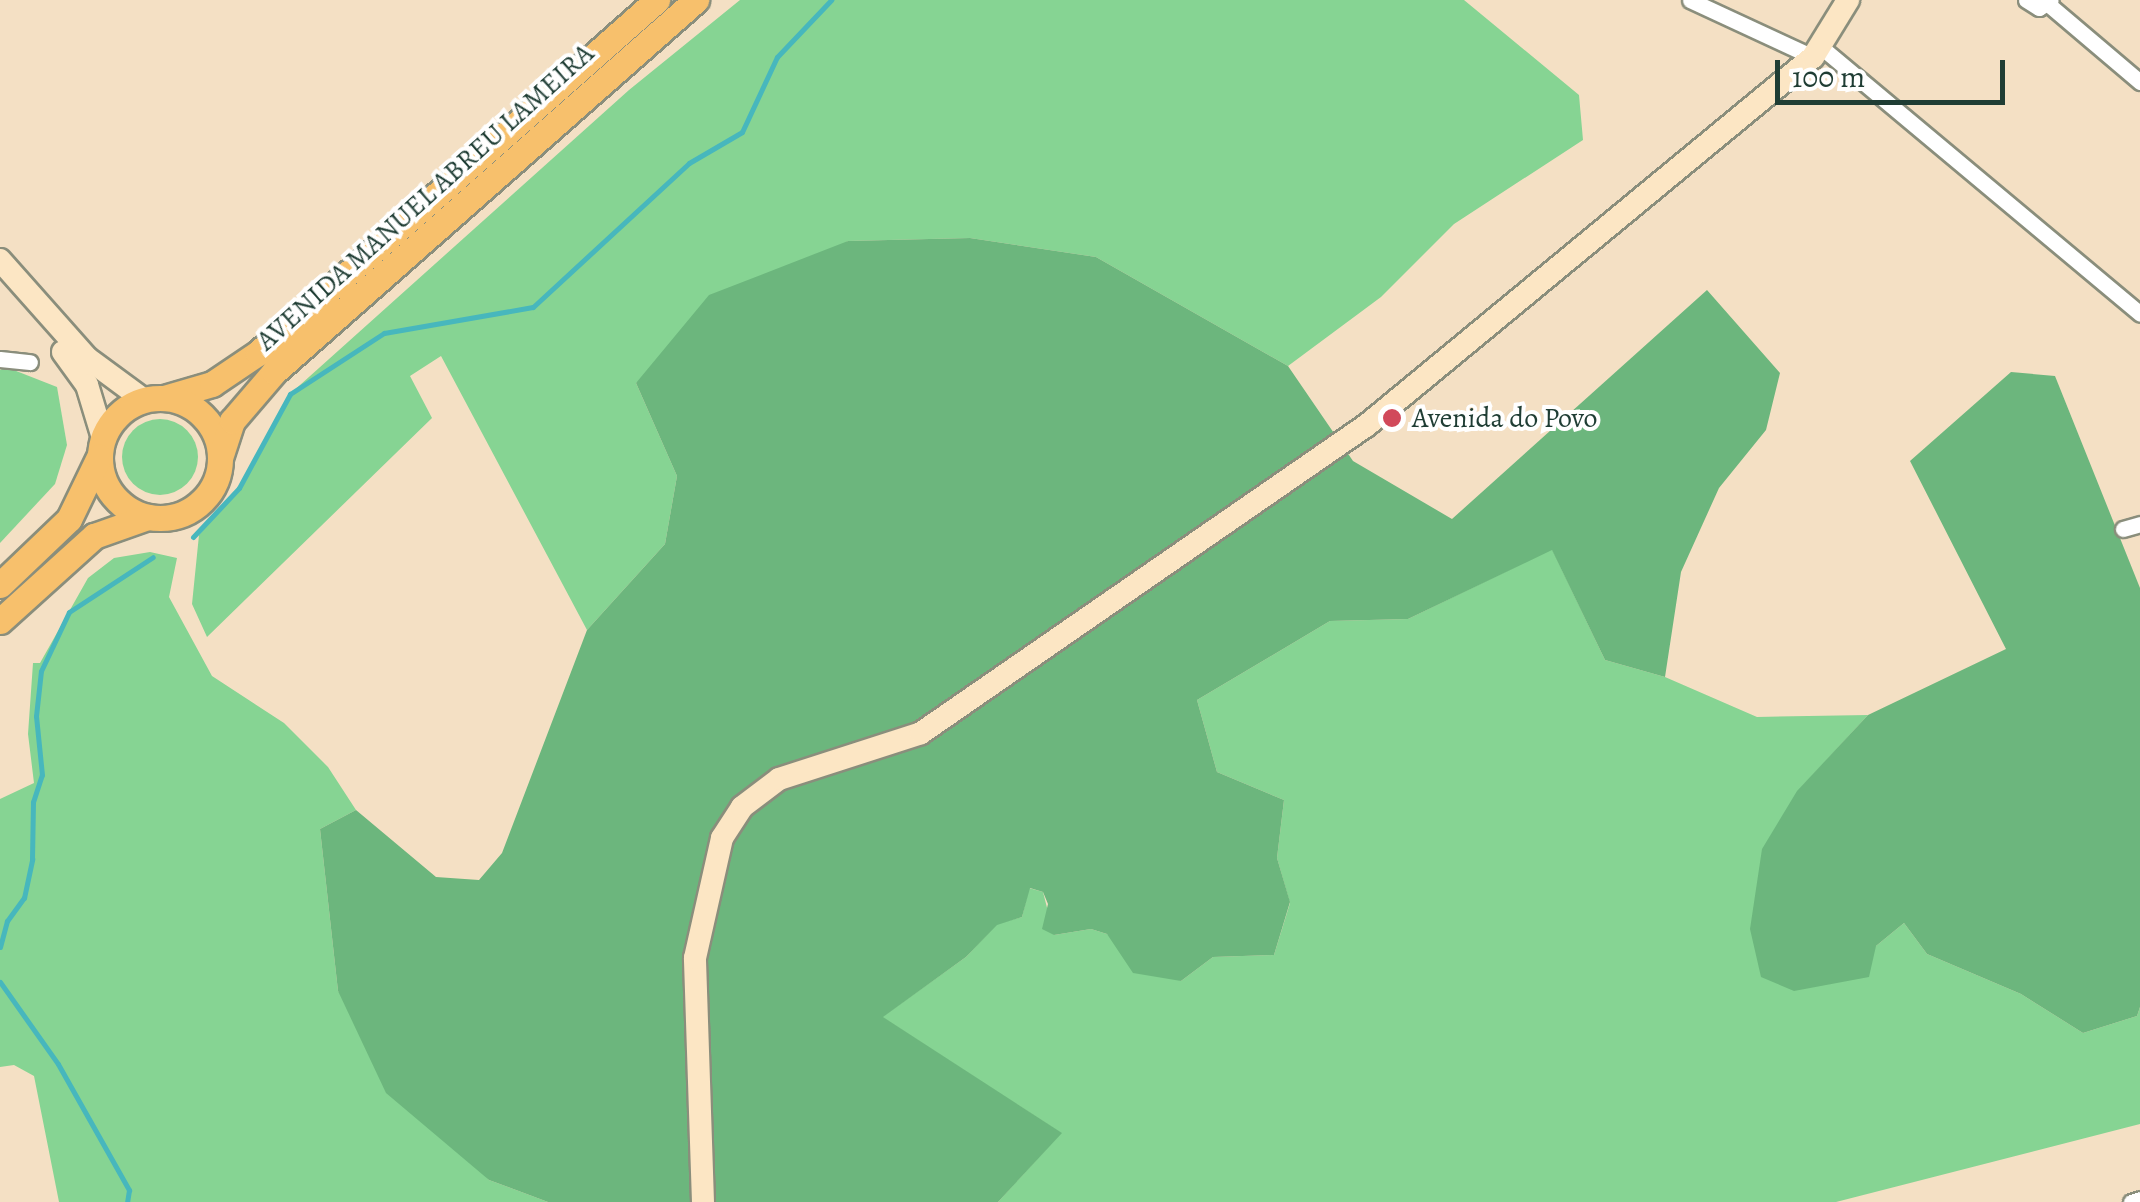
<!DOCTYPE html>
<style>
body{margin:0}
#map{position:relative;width:2140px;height:1202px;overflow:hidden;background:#f4e0c4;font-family:Alegreya,serif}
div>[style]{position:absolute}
.green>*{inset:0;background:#86d493}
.round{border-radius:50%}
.forest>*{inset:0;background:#6cb67d}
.stream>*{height:5px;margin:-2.5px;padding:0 2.5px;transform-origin:2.5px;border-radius:2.5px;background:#47b7bd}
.roads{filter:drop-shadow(2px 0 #8a8e7c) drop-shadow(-2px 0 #8a8e7c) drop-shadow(0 2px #8a8e7c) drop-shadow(0 -2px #8a8e7c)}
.street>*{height:15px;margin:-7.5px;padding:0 7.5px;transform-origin:7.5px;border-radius:7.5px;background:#fff}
.secondary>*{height:22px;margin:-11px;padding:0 11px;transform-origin:11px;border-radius:11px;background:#fce6c4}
.primary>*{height:25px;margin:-12.5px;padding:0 12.5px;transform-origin:12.5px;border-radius:12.5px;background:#f7c06c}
.primary>.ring{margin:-12.5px;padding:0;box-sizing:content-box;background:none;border:25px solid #f7c06c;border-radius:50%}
.dots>*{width:28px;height:28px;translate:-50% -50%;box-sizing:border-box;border:5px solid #fff;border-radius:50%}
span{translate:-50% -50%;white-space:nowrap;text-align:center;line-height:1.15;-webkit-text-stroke:8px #fff;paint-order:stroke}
.street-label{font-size:28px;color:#1f3d34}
.poi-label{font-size:28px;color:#1f3d34}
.left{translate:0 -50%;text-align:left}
.scale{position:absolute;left:1775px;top:60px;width:230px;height:45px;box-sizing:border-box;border:5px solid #1f3d34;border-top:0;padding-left:12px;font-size:30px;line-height:35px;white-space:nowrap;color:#1f3d34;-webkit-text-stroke:8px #fff;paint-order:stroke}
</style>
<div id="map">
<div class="green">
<div style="clip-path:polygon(740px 0,1464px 0,1579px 95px,1583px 140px,1454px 224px,1381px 297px,1288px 366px,1096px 257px,970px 238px,848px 241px,636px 383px,677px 476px,665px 544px,587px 630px,441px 356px,410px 376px,432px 418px,207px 637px,192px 604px,199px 535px,239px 488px,290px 394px,629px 90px)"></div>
<div style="clip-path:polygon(6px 367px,57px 387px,67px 445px,55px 484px,0 543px,0 370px)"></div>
<div class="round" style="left:122px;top:419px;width:76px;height:76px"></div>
<div style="clip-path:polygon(1552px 549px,1605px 660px,1665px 677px,1757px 717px,1868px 715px,1797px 792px,1876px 946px,1904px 923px,1927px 954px,2021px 994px,2083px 1033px,2137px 1016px,2140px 1007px,2140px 1124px,1836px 1202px,998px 1202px,1061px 1133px,882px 1017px,966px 957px,997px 924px,1022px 917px,1029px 888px,1043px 892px,1054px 935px,1091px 929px,1107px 934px,1181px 981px,1213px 957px,1274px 955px,1290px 903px,1277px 858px,1284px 800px,1217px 772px,1197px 700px,1330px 621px,1408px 619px)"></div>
<div style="clip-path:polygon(150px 552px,177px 558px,169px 597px,212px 676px,284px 723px,328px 767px,356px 810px,320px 829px,338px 991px,489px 1180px,548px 1202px,59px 1202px,34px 1076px,14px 1065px,0 1067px,0 799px,34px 783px,28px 734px,33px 663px,40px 663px,88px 578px,114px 558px)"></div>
</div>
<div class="forest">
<div style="clip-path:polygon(970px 238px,1096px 257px,1288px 366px,1353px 461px,1452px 519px,1707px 290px,1780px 373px,1766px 430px,1719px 488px,1681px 572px,1665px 677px,1605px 660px,1552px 550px,1408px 619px,1330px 621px,1197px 700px,1217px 772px,1284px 800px,1277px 858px,1290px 902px,1274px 955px,1213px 957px,1181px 981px,1133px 973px,1107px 934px,1091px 929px,1054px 935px,1042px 929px,1048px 904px,1043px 892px,1030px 888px,1022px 917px,997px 925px,966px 957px,883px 1017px,1062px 1133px,998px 1202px,548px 1202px,489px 1180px,386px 1093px,338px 991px,320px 829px,356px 810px,436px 877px,479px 880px,502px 853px,587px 630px,665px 544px,677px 476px,636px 383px,709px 295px,848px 241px)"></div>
<div style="clip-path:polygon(2011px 372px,2055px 376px,2140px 588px,2140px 1007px,2137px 1016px,2083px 1033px,2021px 994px,1927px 954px,1904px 923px,1876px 946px,1869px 977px,1794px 991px,1761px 977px,1750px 929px,1762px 849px,1797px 791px,1868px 715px,2006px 649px,1910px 461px)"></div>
</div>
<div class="stream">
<div style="left:193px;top:537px;width:67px;rotate:-46.8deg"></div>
<div style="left:239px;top:488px;width:107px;rotate:-61.5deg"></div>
<div style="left:290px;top:394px;width:112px;rotate:-33deg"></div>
<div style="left:384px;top:333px;width:151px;rotate:-9.9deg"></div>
<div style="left:533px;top:307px;width:212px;rotate:-42.7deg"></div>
<div style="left:689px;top:163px;width:61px;rotate:-30.3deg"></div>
<div style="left:742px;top:132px;width:83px;rotate:-65deg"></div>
<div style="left:777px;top:57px;width:79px;rotate:-46.5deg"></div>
<div style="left:0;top:947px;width:27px;rotate:-75deg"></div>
<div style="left:7px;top:921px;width:29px;rotate:-54deg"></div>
<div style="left:24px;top:898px;width:40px;rotate:-78deg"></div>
<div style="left:32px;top:859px;width:57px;rotate:-89deg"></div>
<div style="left:33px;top:802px;width:28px;rotate:-72deg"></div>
<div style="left:42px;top:775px;width:59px;rotate:-95.8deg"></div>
<div style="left:36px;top:716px;width:45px;rotate:-83.7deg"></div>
<div style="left:41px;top:671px;width:65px;rotate:-64.6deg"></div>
<div style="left:69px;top:612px;width:100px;rotate:-33.2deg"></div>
<div style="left:0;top:982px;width:100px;rotate:54.7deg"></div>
<div style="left:58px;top:1064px;width:145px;rotate:60.6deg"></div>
<div style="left:129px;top:1190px;width:12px;rotate:99deg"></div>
</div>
<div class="roads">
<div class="street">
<div style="left:1690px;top:0;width:136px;rotate:24.9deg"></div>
<div style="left:2026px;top:0;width:15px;rotate:32deg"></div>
<div style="left:2039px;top:8px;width:14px;rotate:-34deg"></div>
<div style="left:2048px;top:4px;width:121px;rotate:40.3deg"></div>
<div style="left:1821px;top:47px;width:416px;rotate:39.9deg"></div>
<div style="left:0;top:359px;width:30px;rotate:6deg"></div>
<div style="left:2123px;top:529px;width:18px;rotate:-16deg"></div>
<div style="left:2131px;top:1202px;width:9px;rotate:-18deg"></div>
</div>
<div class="secondary">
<div style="left:0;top:260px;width:131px;rotate:48.4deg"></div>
<div style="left:87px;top:358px;width:71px;rotate:36.4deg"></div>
<div style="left:63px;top:352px;width:41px;rotate:54deg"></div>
<div style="left:87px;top:385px;width:55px;rotate:73.2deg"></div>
<div style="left:703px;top:1202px;width:244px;rotate:-91.9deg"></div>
<div style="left:695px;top:958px;width:123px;rotate:-77.3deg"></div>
<div style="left:722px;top:838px;width:37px;rotate:-57deg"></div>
<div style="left:742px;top:807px;width:46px;rotate:-37.1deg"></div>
<div style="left:779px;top:779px;width:149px;rotate:-17.9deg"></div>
<div style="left:921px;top:733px;width:542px;rotate:-34.63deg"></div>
<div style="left:1367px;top:425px;width:578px;rotate:-39.53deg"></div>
<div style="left:1813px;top:57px;width:67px;rotate:-58.4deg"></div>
</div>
<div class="primary">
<div style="left:164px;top:398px;width:50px;rotate:-16.3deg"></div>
<div style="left:212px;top:384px;width:55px;rotate:-34deg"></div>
<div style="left:258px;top:353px;width:533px;rotate:-41.5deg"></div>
<div class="ring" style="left:100px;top:398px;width:95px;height:95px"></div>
<div style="left:220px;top:458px;width:39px;rotate:-72deg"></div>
<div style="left:232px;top:421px;width:65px;rotate:-49.4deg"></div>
<div style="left:274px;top:372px;width:563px;rotate:-41.4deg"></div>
<div style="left:0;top:585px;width:95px;rotate:-43.7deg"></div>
<div style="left:69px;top:519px;width:69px;rotate:-64.2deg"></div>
<div style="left:0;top:621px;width:127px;rotate:-42.1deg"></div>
<div style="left:94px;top:536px;width:57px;rotate:-19.4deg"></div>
</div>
</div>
<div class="dots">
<div style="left:1392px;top:418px;background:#d1495b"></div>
</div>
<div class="street-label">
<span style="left:425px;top:197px;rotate:-42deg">AVENIDA MANUEL ABREU LAMEIRA</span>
</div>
<div class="poi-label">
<span class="left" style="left:1412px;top:418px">Avenida do Povo</span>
</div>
<div class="scale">100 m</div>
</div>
